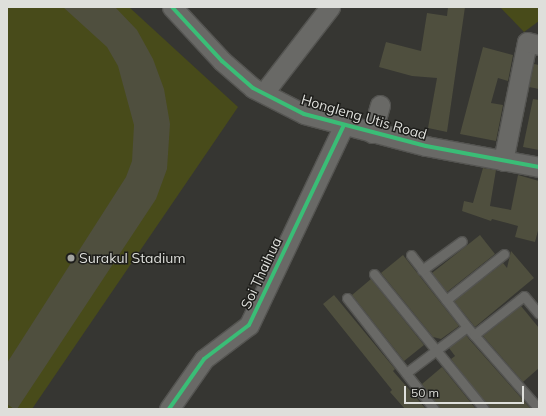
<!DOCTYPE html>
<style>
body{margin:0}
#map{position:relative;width:546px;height:416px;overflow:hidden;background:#363632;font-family:Mulish,sans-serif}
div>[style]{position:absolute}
.green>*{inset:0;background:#484b1a}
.building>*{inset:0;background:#4f4f3e}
.roads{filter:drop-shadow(1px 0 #545451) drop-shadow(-1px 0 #545451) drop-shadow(0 1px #545451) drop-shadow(0 -1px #545451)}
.service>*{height:9px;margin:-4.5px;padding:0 4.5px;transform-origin:4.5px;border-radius:4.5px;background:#696966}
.minor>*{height:19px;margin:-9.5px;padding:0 9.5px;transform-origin:9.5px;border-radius:9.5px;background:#696966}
.cycleway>*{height:4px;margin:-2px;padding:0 2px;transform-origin:2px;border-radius:2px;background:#3abd76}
.dots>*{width:11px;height:11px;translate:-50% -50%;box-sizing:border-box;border:2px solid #1e1e1b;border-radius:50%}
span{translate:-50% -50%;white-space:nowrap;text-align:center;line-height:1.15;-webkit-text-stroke:3px #1e1e1b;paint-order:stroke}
.street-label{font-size:14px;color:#dedfdb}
.poi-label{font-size:14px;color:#dedfdb}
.left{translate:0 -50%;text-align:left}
.frame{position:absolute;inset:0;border:8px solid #dedfdb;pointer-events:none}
.scale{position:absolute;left:404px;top:386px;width:120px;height:18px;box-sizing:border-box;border:2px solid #dedfdb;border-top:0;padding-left:5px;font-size:12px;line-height:14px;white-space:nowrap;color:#dedfdb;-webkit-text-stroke:3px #1e1e1b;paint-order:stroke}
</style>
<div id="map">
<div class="green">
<div style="clip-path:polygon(7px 7px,129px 7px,238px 107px,32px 409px,7px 409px)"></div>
<div style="clip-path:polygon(500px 7px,539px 7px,539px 21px,524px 32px)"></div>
</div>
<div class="building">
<div style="clip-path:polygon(63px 7px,115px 7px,137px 30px,153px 59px,164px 89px,170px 124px,167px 169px,156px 199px,17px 409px,14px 409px,7px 404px,7px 363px,126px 177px,132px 161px,134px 125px,118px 66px,107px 47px)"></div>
<div style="clip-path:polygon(448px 7px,465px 7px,447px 132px,428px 128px,437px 78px,412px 76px,379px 67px,386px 42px,421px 51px,427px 13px,447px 16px)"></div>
<div style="clip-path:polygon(483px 47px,513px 55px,508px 81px,498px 78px,491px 103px,503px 105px,496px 141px,460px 134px)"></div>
<div style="clip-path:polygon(534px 64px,539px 65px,539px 89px,529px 87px)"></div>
<div style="clip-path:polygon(533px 99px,539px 100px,539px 150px,523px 147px)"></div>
<div style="clip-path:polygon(483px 168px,496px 170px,490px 206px,511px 210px,518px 175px,539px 181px,539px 227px,535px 242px,515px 237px,518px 226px,492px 219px,491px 221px,462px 211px,464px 201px,473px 203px)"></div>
<div style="clip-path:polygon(480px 235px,495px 254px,447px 292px,432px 273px)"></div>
<div style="clip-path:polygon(511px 251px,534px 278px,475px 327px,454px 301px,503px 263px,507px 268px)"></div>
<div style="clip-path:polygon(403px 255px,459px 326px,441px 339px,433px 337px,381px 273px)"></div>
<div style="clip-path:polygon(371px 279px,424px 345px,404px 361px,352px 295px)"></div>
<div style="clip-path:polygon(334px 295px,395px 369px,393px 371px,426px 409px,405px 409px,390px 392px,392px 390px,323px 304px)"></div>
<div style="clip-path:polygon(521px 306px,539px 328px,539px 368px,523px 382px,483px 336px)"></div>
<div style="clip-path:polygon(466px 335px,469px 339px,531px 409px,490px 409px,451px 359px,455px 356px,449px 348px)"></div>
<div style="clip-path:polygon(442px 367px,476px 409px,440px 409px,422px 384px)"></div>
</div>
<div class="roads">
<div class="service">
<div style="left:411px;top:255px;width:91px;rotate:52.1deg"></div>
<div style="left:467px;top:327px;width:109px;rotate:48.7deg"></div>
<div style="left:422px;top:270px;width:49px;rotate:-35.9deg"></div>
<div style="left:374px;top:274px;width:174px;rotate:50.8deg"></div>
<div style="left:347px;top:298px;width:141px;rotate:51.9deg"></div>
<div style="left:446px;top:300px;width:74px;rotate:-38.4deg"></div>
<div style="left:474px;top:335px;width:63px;rotate:-38deg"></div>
<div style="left:524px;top:296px;width:23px;rotate:50deg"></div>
<div style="left:406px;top:373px;width:76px;rotate:-37deg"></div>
</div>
<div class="minor">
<div style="left:172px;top:7px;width:74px;rotate:47.2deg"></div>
<div style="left:222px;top:61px;width:41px;rotate:41.1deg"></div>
<div style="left:253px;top:88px;width:57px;rotate:27deg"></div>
<div style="left:304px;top:114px;width:126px;rotate:14.7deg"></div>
<div style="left:426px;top:146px;width:115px;rotate:10.5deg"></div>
<div style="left:269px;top:86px;width:100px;rotate:-52.3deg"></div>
<div style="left:372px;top:133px;width:29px;rotate:-74deg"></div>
<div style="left:503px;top:161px;width:121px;rotate:-78.6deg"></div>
<div style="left:527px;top:42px;width:12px;rotate:14deg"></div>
<div style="left:169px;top:409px;width:61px;rotate:-55deg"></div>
<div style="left:204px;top:359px;width:56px;rotate:-37.1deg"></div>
<div style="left:249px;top:325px;width:221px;rotate:-64.6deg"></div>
</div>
</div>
<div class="cycleway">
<div style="left:172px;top:7px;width:74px;rotate:47.2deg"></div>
<div style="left:222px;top:61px;width:41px;rotate:41.1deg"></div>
<div style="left:253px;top:88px;width:57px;rotate:27deg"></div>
<div style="left:304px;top:114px;width:126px;rotate:14.7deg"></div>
<div style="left:426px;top:146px;width:115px;rotate:10.5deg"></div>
<div style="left:169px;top:409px;width:61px;rotate:-55deg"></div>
<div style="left:204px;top:359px;width:56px;rotate:-37.1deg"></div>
<div style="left:249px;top:325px;width:221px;rotate:-64.6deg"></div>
</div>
<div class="dots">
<div style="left:71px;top:258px;background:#a3a4a0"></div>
</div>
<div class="street-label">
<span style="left:364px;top:117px;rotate:16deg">Hongleng Utis Road</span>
<span style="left:261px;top:273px;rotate:-65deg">Soi Thaihua</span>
</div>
<div class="poi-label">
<span class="left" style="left:79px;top:258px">Surakul Stadium</span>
</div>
<div class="frame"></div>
<div class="scale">50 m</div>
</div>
